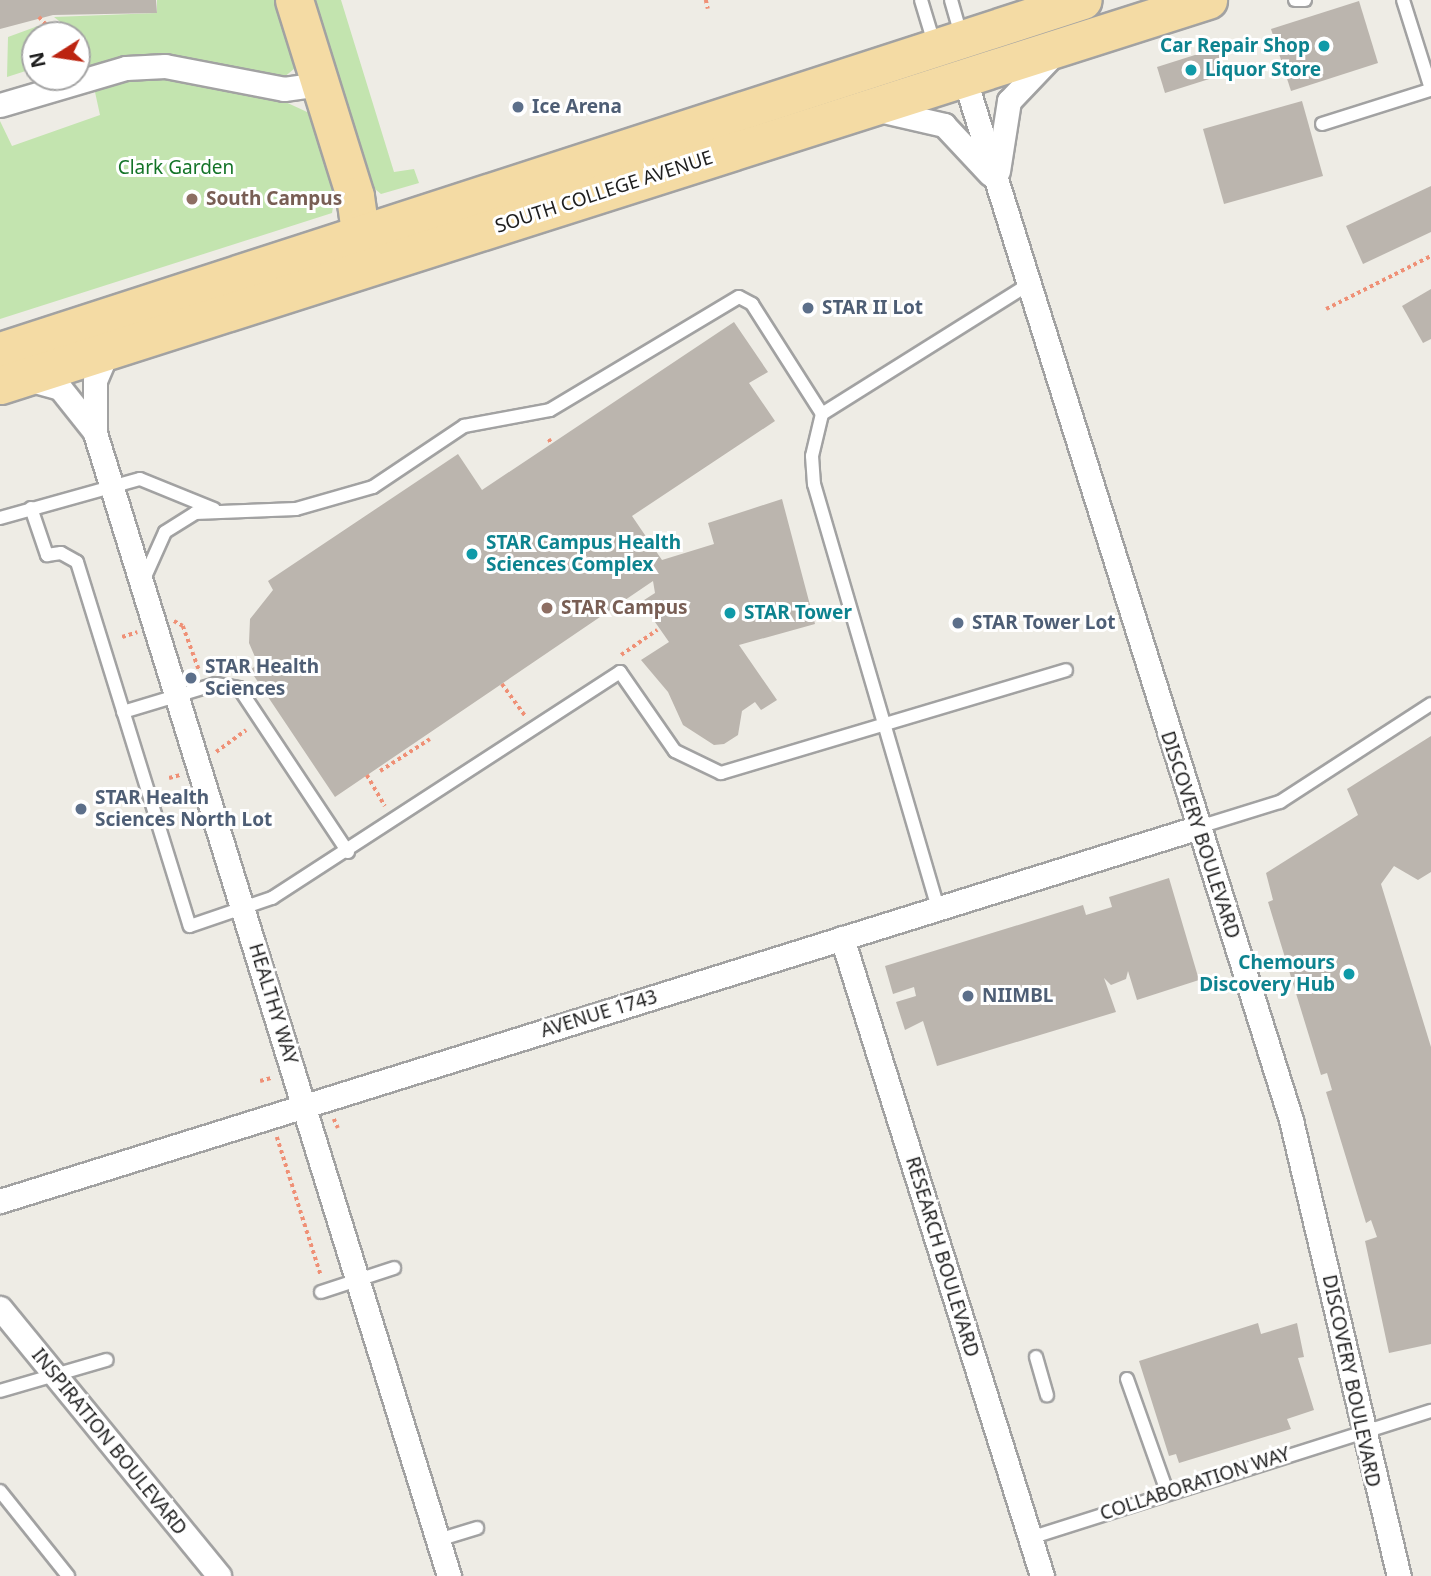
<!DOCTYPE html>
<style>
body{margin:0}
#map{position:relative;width:1431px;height:1576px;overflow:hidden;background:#eeece5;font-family:"Noto Sans",sans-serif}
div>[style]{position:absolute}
.grass>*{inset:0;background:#c3e4af}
.building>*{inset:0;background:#bbb5ae}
.path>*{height:3.5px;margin-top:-1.75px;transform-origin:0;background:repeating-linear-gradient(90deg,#ef9076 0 3.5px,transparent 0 7px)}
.roads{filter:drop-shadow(2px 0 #a2a2a2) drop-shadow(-2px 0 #a2a2a2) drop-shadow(0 2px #a2a2a2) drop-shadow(0 -2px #a2a2a2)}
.service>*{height:12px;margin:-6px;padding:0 6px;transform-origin:6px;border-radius:6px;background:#fff}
.minor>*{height:23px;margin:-11.5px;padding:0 11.5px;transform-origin:11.5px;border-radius:11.5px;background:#fff}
.primary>*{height:37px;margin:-18.5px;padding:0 18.5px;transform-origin:18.5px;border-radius:18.5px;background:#f4dba4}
.dots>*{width:19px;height:19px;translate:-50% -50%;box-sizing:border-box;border:4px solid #fff;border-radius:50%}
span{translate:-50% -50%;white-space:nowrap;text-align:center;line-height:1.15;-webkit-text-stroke:6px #fff;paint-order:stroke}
.culture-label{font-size:19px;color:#0d838f;font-weight:700}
.right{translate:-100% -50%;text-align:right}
.left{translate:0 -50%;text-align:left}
.service-label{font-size:19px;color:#4e5e75;font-weight:700}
.park-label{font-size:19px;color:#147428}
.street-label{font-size:19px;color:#1e1e1e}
.education-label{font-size:19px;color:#785e54;font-weight:700}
.north{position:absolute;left:21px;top:21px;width:70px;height:70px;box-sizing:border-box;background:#fff;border:2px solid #a5a5a5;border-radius:50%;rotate:258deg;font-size:19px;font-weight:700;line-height:28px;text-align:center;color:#1e1e1e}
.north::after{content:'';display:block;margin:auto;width:24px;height:32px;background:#bc2410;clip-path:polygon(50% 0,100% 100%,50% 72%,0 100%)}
</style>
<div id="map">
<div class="grass">
<div style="clip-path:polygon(157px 0,286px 0,300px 64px,283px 78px,169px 57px,83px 68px,77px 35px,54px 17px,157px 13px)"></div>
<div style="clip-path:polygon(303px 0,341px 0,394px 172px,414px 169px,419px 183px,381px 194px,369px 184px)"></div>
<div style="clip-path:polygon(38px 26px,48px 35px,35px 35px,35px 68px,7px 77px,8px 37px)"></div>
<div style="clip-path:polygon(185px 75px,268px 94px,318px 117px,342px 193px,335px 195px,332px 213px,0 319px,0 121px,12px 146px,100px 115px,95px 92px,104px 79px)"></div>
</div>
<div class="building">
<div style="clip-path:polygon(0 0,156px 0,157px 13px,53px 15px,0 29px)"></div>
<div style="clip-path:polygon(1359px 1px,1378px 63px,1291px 91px,1271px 29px)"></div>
<div style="clip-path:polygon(1217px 48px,1225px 74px,1165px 93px,1157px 67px)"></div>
<div style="clip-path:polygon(1302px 101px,1323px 176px,1224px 204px,1203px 129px)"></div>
<div style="clip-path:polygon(1431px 186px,1431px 232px,1363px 264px,1346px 226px)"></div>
<div style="clip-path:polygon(1431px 289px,1431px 339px,1423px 343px,1402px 306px)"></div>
<div style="clip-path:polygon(734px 322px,768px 372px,749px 383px,775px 421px,632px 516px,662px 560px,714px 544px,708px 523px,782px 499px,815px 624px,739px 645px,777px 700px,761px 710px,755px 702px,742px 711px,738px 735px,724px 744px,714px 745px,683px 725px,668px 692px,641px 660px,669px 642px,641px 602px,655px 593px,653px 581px,335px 797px,250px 670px,258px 664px,249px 643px,250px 619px,273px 590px,268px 581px,458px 454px,482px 490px)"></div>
<div style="clip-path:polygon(1431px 736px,1431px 872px,1418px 880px,1394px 866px,1381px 884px,1431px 1047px,1431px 1344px,1389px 1353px,1365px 1241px,1377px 1237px,1371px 1220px,1366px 1223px,1326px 1092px,1332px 1090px,1327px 1073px,1321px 1075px,1268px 902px,1273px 900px,1266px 873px,1358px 815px,1347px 789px)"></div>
<div style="clip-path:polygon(1169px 878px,1199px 980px,1137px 1000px,1128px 971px,1126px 979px,1111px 985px,1104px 978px,1116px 1012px,937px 1066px,923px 1021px,905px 1030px,896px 1002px,916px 996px,914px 987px,893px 994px,885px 966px,1083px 905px,1086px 915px,1112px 907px,1109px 897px)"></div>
<div style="clip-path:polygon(1258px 1323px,1261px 1334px,1297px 1323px,1304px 1357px,1298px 1358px,1314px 1410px,1287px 1419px,1291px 1429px,1179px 1463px,1176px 1454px,1169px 1456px,1139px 1361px)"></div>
</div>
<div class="path">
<div style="left:706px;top:0;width:9px;rotate:77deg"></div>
<div style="left:39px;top:17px;width:25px;rotate:47deg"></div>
<div style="left:1326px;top:309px;width:118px;rotate:-26.8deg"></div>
<div style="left:549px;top:439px;width:4px;rotate:63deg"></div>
<div style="left:174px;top:621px;width:10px;rotate:29deg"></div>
<div style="left:183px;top:626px;width:47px;rotate:70deg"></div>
<div style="left:122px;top:637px;width:16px;rotate:-18deg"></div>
<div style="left:621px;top:655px;width:44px;rotate:-34.8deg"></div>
<div style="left:213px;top:666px;width:29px;rotate:10deg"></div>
<div style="left:502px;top:684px;width:39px;rotate:54deg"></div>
<div style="left:216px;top:752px;width:37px;rotate:-36deg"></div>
<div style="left:380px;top:771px;width:59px;rotate:-32.6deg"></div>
<div style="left:367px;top:775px;width:36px;rotate:60deg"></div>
<div style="left:169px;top:778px;width:11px;rotate:-15deg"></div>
<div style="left:260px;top:1081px;width:11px;rotate:-15deg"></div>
<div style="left:334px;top:1119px;width:10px;rotate:66deg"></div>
<div style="left:277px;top:1137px;width:146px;rotate:72.4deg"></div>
</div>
<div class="roads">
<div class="service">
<div style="left:921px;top:0;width:45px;rotate:73.2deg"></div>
<div style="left:951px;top:0;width:36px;rotate:74deg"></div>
<div style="left:1295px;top:0;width:10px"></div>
<div style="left:1403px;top:0;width:93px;rotate:72.5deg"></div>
<div style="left:1322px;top:124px;width:113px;rotate:-17.5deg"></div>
<div style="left:822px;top:414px;width:243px;rotate:-32.1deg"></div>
<div style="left:31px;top:508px;width:50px;rotate:71.2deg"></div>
<div style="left:47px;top:555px;width:14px;rotate:-8deg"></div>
<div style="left:61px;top:553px;width:18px;rotate:29deg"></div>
<div style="left:77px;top:562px;width:381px;rotate:72.8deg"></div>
<div style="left:190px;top:926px;width:87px;rotate:-18.9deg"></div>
<div style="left:272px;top:898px;width:415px;rotate:-33deg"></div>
<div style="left:620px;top:672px;width:96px;rotate:55.2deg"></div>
<div style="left:675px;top:751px;width:51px;rotate:25.6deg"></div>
<div style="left:721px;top:773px;width:360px;rotate:-16.6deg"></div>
<div style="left:0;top:518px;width:145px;rotate:-15.6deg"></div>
<div style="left:140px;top:479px;width:80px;rotate:22.1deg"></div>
<div style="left:144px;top:579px;width:51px;rotate:-65.9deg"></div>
<div style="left:165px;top:532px;width:36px;rotate:-32deg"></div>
<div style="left:195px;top:513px;width:101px;rotate:-2.3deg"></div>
<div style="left:296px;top:509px;width:80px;rotate:-15.9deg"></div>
<div style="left:373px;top:487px;width:110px;rotate:-33.8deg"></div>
<div style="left:464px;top:426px;width:87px;rotate:-10.5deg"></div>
<div style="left:550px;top:410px;width:220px;rotate:-30.9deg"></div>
<div style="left:739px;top:297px;width:15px;rotate:28deg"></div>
<div style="left:752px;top:304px;width:130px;rotate:57.5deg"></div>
<div style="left:822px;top:414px;width:43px;rotate:103.4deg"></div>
<div style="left:812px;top:456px;width:28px;rotate:86deg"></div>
<div style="left:814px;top:484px;width:443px;rotate:73.7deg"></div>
<div style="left:123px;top:712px;width:97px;rotate:-16.8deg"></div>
<div style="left:216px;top:684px;width:23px;rotate:10deg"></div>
<div style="left:239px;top:688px;width:197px;rotate:56.4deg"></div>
<div style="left:1199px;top:827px;width:85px;rotate:-17.2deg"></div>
<div style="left:1280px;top:802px;width:180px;rotate:-33deg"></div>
<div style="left:321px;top:1292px;width:77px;rotate:-18.2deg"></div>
<div style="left:1036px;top:1357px;width:40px;rotate:74deg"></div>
<div style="left:1127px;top:1379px;width:122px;rotate:70.4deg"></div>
<div style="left:0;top:1391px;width:111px;rotate:-16.2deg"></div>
<div style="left:0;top:1491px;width:109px;rotate:51.3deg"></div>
<div style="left:1030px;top:1538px;width:421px;rotate:-17.6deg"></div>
<div style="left:438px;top:1540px;width:41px;rotate:-17.1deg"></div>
</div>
<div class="minor">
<div style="left:964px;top:77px;width:1093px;rotate:72.59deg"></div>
<div style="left:1291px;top:1120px;width:469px;rotate:76.7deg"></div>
<div style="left:0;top:105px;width:131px;rotate:-16.4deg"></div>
<div style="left:126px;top:68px;width:39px;rotate:-3deg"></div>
<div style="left:165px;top:66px;width:121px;rotate:10.9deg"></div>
<div style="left:284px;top:89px;width:36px;rotate:-8deg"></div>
<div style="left:879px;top:110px;width:67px;rotate:13deg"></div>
<div style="left:944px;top:125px;width:67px;rotate:46.8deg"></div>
<div style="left:998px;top:171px;width:71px;rotate:-81.1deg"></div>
<div style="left:1009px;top:101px;width:58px;rotate:-46.4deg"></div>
<div style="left:108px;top:350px;width:33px;rotate:113deg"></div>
<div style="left:95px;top:380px;width:53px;rotate:90deg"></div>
<div style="left:95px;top:433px;width:1197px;rotate:72.79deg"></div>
<div style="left:27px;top:379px;width:34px;rotate:15deg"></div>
<div style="left:60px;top:388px;width:56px;rotate:51.5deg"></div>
<div style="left:842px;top:938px;width:669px;rotate:72.59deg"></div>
<div style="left:0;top:1201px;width:1256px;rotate:-17.32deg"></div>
<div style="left:0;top:1308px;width:346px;rotate:50.7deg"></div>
</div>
<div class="primary">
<div style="left:294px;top:0;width:205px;rotate:72.7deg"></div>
<div style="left:355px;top:196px;width:35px;rotate:82deg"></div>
<div style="left:360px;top:231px;width:22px;rotate:111deg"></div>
<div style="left:0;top:351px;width:1138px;rotate:-17.96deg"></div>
<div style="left:0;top:385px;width:1268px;rotate:-17.68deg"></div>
</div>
</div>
<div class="dots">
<div style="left:1324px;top:46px;background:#0f9aa8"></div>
<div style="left:1191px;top:70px;background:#0f9aa8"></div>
<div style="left:518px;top:107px;background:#5c6f8a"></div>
<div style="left:192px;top:199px;background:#8d6e63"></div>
<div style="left:808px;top:308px;background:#5c6f8a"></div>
<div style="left:472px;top:554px;background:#0f9aa8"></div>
<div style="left:547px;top:608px;background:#8d6e63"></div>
<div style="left:730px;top:613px;background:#0f9aa8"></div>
<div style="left:958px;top:623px;background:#5c6f8a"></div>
<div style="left:191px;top:678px;background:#5c6f8a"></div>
<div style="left:81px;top:809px;background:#5c6f8a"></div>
<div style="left:1349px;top:974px;background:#0f9aa8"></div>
<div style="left:968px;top:996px;background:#5c6f8a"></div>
</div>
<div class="culture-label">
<span class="right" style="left:1310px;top:46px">Car Repair Shop</span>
<span class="left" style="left:1205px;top:70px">Liquor Store</span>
<span class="left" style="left:486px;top:554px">STAR Campus Health<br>Sciences Complex</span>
<span class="left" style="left:744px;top:613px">STAR Tower</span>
<span class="right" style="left:1335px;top:974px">Chemours<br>Discovery Hub</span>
</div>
<div class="service-label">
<span class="left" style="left:532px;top:107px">Ice Arena</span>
<span class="left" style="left:822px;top:308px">STAR II Lot</span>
<span class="left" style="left:972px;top:623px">STAR Tower Lot</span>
<span class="left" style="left:205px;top:678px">STAR Health<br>Sciences</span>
<span class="left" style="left:95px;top:809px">STAR Health<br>Sciences North Lot</span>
<span class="left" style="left:982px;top:996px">NIIMBL</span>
</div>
<div class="park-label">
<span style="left:176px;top:168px">Clark Garden</span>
</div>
<div class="street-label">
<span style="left:604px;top:192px;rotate:-18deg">SOUTH COLLEGE AVENUE</span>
<span style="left:1200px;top:835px;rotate:72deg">DISCOVERY BOULEVARD</span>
<span style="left:273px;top:1004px;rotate:73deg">HEALTHY WAY</span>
<span style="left:599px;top:1014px;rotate:-17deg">AVENUE 1743</span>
<span style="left:942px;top:1257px;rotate:73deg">RESEARCH BOULEVARD</span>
<span style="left:1351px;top:1381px;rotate:78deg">DISCOVERY BOULEVARD</span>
<span style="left:109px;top:1442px;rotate:51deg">INSPIRATION BOULEVARD</span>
<span style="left:1195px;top:1484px;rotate:-18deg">COLLABORATION WAY</span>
</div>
<div class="education-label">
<span class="left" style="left:206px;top:199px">South Campus</span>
<span class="left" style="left:561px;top:608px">STAR Campus</span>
</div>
<div class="north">N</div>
</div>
